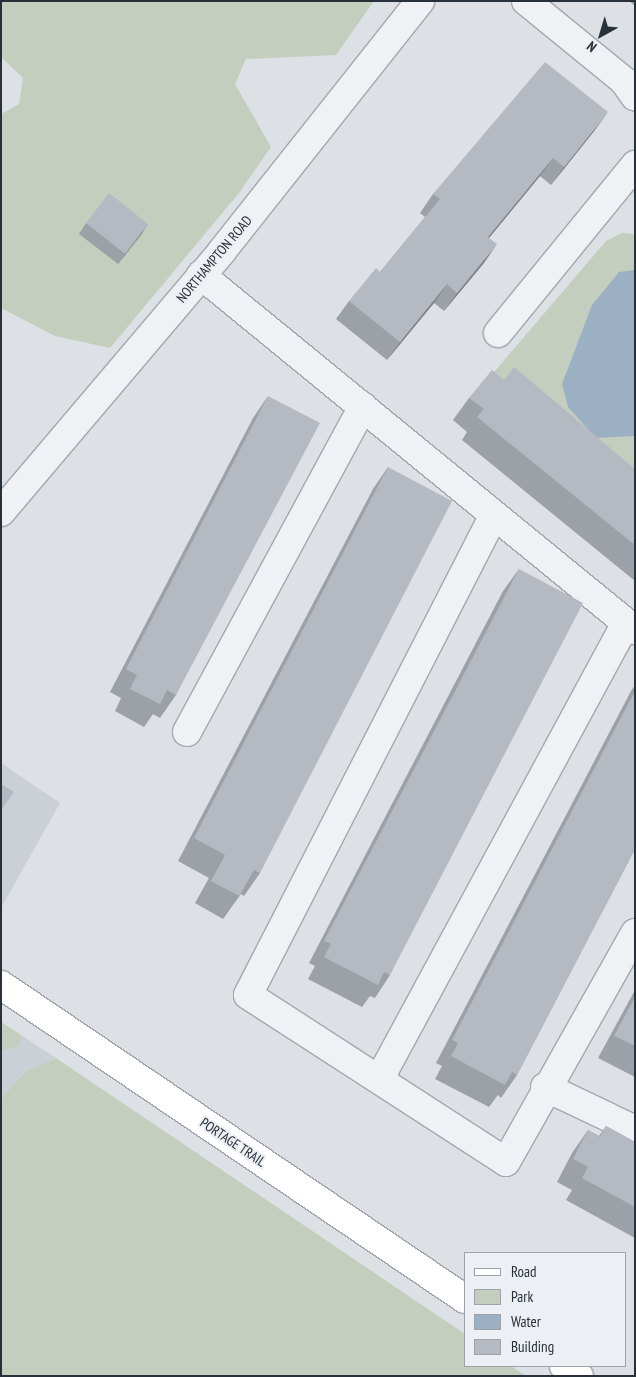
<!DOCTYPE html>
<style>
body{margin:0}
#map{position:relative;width:636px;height:1377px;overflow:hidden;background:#dde1e5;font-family:"PT Sans Narrow",sans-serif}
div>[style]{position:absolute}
.built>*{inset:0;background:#cbd0d6}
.green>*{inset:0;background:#c4cebf}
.water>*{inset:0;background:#9bb0c2}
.roads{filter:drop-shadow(1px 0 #a3a8ae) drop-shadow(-1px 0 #a3a8ae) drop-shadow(0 1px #a3a8ae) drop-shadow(0 -1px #a3a8ae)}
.minor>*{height:28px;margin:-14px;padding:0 14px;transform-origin:14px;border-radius:14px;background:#eff1f4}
.major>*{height:28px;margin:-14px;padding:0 14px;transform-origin:14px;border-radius:14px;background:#fff}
.wall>*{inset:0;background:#9ca0a7}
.shaded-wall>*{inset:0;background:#7f8288}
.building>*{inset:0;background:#b5bac2}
span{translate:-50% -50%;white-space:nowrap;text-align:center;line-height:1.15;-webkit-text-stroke:4px #eceff3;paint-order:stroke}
.street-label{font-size:14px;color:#28303a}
.frame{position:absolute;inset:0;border:2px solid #28303a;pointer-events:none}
.legend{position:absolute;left:464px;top:1252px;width:162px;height:115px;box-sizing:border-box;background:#eceff3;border:1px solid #9ea3a9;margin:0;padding:6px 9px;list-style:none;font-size:15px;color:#28303a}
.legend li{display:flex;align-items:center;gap:10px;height:25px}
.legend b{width:25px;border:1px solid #9ea3a9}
.north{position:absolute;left:576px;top:10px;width:50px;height:50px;-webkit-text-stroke:4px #eceff3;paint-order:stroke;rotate:219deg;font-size:14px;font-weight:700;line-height:20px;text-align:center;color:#28303a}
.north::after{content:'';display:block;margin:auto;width:18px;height:22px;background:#28303a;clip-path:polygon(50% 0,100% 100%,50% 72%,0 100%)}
</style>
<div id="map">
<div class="built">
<div style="clip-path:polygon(1px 763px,60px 803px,1px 908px)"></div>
<div style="clip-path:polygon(1px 1022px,56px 1058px,26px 1071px,1px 1098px)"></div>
</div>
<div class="green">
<div style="clip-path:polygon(1px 1px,374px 1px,336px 55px,246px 59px,235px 84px,271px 147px,239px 193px,110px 348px,55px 336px,1px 308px,1px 114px,19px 104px,23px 78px,1px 57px)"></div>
<div style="clip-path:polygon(622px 233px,635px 234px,635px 486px,494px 372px,606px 241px)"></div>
<div style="clip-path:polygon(1px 1022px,21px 1035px,20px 1046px,1px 1051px)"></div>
<div style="clip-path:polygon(56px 1058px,465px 1334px,465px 1366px,511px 1366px,526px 1376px,1px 1376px,1px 1098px,26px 1071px)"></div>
</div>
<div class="water">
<div style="clip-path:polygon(635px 270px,635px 436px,596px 438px,568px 407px,562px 384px,592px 305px,619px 272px)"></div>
</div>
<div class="roads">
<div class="minor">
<div style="left:526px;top:1px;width:127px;rotate:39.2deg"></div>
<div style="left:624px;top:81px;width:19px;rotate:55deg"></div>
<div style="left:201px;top:275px;width:561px;rotate:39.28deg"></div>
<div style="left:498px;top:333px;width:217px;rotate:-50.8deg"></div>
<div style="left:1px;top:512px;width:342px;rotate:-49.7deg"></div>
<div style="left:222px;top:251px;width:319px;rotate:-51.6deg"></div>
<div style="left:494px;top:515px;width:539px;rotate:117.14deg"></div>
<div style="left:248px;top:995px;width:307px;rotate:32.9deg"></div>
<div style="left:506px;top:1162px;width:263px;rotate:-60.6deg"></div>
<div style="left:187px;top:732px;width:370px;rotate:-61.6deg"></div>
<div style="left:380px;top:1078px;width:517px;rotate:-61.6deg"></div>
<div style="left:545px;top:1087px;width:100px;rotate:25.5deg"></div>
</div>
<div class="major">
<div style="left:1px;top:985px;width:560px;rotate:34.09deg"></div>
<div style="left:564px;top:1366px;width:18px;rotate:34deg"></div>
</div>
</div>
<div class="wall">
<div style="clip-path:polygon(629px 1px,635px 1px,635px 6px)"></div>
<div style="clip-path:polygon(595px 130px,551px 185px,540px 176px,489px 238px,484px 263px,444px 311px,434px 303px,387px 360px,336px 319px,349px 301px,380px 272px,425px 217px,420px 213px,433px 194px)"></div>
<div style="clip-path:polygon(86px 223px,148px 224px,118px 264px,79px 234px)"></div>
<div style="clip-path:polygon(504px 380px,635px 469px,635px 581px,462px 440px,467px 432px,453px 420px,469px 398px)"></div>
<div style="clip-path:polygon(268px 396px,176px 695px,160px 718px,153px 714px,144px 727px,115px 711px,121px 698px,110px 692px,253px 418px)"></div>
<div style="clip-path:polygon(388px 467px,260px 873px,244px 896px,241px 894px,223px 919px,195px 903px,209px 878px,178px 861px,373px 489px)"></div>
<div style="clip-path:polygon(519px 569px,390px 975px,375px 998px,370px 996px,362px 1007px,308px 979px,315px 966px,309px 963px,503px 591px)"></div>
<div style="clip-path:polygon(635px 685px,635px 849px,517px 1075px,501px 1098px,498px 1095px,489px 1107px,435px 1079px,442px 1066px,436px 1063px,631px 691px)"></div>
<div style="clip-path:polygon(635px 990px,635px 1077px,598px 1058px)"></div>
<div style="clip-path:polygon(606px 1126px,635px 1142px,635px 1238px,566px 1200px,572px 1190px,557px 1182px,572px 1153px,588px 1130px,599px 1136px)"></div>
</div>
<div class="shaded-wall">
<div style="clip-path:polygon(608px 112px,595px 130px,551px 185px,564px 167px)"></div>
<div style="clip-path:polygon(553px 158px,540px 176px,475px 255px,488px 237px)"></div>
<div style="clip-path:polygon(148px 224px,141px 235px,118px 264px,125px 254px)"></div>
<div style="clip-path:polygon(497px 244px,484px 263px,444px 311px,457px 293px)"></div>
<div style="clip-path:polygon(447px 284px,434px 303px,387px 360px,400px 342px)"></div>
</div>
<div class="building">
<div style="clip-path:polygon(545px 62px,608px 112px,564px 167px,553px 158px,488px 237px,497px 244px,457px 293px,447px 284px,400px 342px,349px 301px,376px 268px,380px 272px,440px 199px,433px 194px)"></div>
<div style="clip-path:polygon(109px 193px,148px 224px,125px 254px,86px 223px)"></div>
<div style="clip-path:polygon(514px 367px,635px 469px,635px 545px,477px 417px,484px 409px,469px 398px,492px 370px,504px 380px)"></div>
<div style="clip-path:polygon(268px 396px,320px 423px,176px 695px,167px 690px,160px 704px,130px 689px,137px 675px,126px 669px)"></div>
<div style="clip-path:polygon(388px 467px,452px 501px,260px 873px,254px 870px,239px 896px,211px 881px,225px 855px,194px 838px)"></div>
<div style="clip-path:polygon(519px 569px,583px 603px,390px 975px,384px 972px,378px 985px,324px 957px,331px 944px,324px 941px)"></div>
<div style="clip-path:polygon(635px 691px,635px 849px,517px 1075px,512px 1072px,505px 1085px,451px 1056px,458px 1043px,452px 1040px)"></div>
<div style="clip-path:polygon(1px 784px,14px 792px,1px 810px)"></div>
<div style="clip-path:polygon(635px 997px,635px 1046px,614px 1036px)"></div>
<div style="clip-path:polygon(606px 1126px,635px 1142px,635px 1207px,582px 1178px,588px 1167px,573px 1159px,588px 1130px,600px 1137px)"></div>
</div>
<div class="street-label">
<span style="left:214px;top:259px;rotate:-50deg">NORTHAMPTON ROAD</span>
<span style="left:233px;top:1142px;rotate:34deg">PORTAGE TRAIL</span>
</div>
<div class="frame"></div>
<ul class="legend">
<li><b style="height:6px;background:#fff"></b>Road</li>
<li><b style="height:14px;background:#c4cebf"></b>Park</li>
<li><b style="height:14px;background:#9bb0c2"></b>Water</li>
<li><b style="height:14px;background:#b5bac2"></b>Building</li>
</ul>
<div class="north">N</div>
</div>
